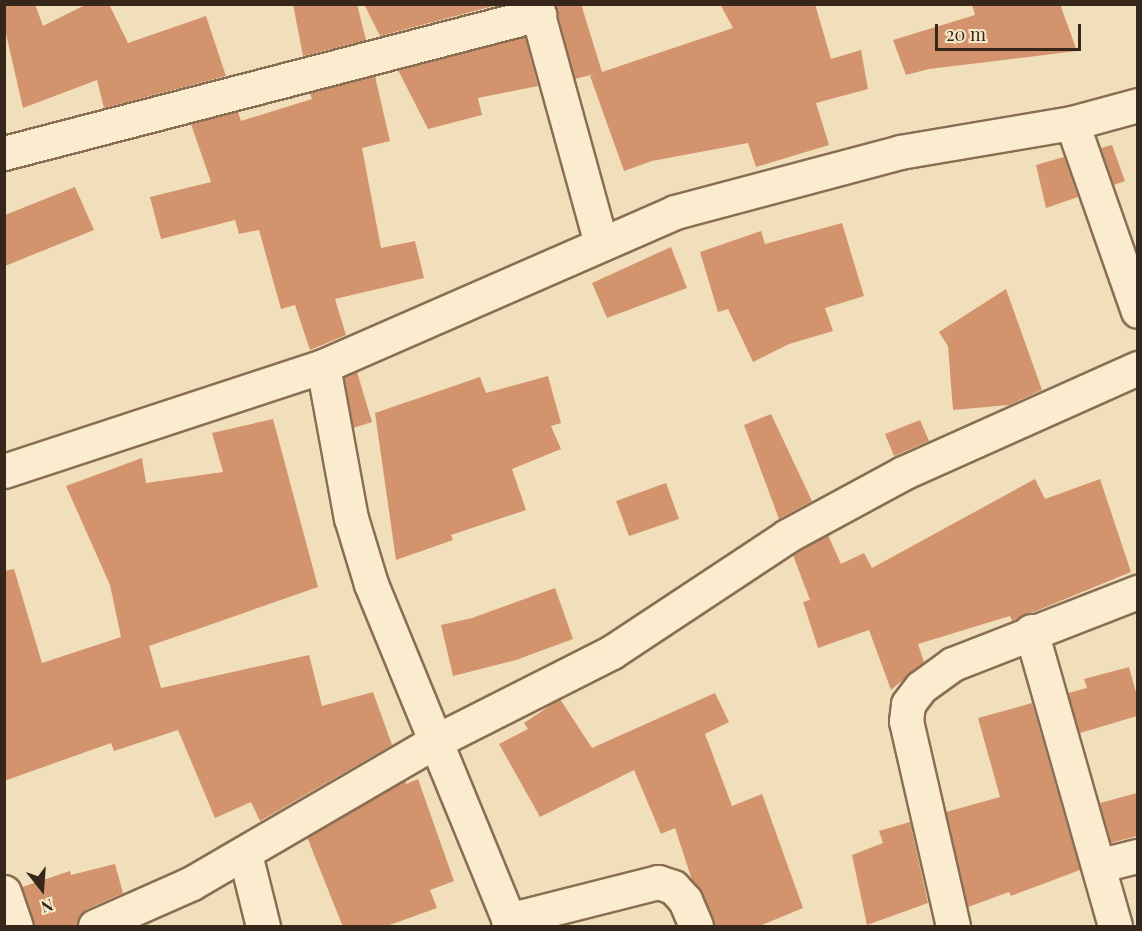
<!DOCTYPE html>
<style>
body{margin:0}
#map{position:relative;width:1142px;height:931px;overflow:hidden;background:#f1dfbb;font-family:"Playfair Display",serif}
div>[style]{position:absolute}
.building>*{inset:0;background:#d3946d}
.roads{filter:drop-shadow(2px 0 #8a6e54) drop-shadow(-2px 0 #8a6e54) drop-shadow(0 2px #8a6e54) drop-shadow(0 -2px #8a6e54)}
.street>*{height:33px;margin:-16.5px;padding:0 16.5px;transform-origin:16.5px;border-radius:16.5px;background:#fceccf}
span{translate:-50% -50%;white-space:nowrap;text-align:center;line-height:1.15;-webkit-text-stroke:4.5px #f8e9cb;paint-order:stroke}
.frame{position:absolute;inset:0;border:6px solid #37271a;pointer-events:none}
.north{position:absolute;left:12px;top:859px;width:60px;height:60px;-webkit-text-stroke:4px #f8e9cb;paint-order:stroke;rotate:163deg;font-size:16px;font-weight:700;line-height:24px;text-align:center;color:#37271a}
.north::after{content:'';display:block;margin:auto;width:21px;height:27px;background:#37271a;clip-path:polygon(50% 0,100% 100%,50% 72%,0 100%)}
.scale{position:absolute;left:935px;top:24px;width:146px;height:27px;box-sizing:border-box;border:3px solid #37271a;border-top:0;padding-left:8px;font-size:18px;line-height:21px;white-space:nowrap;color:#37271a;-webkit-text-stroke:4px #f8e9cb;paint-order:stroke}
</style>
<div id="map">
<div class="building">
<div style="clip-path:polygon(4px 4px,35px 4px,43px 26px,87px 4px,109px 4px,128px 43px,206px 16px,226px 76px,104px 108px,97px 80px,23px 108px,4px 25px)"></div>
<div style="clip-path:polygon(293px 4px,357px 4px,366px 40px,303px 56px)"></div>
<div style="clip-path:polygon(364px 4px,501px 4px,380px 36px)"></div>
<div style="clip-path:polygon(555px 4px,581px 4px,602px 72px,733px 28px,720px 4px,815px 4px,831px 59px,861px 50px,868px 89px,816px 103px,829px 145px,756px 167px,748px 143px,652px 161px,624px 171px,590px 76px,595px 74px,575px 79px)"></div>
<div style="clip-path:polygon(972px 4px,1060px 4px,1077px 51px,929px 69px,906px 75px,893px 40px,975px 15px)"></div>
<div style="clip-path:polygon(525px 37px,538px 86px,478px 98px,482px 115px,428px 129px,398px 70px)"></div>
<div style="clip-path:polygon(375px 76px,390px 141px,362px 148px,381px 248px,415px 241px,424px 278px,335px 299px,346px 335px,310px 350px,295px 305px,281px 309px,259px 230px,239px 234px,235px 220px,161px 239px,150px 197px,211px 182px,191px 124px,238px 112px,241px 121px,312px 99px,310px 93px)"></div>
<div style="clip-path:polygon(1112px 145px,1125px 181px,1114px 185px,1101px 148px)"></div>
<div style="clip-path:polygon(1064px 157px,1078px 197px,1046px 208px,1036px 165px)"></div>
<div style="clip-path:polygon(75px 187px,94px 230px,5px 266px,5px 215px)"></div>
<div style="clip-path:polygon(842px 223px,864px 296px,825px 308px,833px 331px,789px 344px,753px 362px,728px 309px,718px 312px,700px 252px,761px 231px,765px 244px)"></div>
<div style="clip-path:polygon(671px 247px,687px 288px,607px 318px,592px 283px)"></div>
<div style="clip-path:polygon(1006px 289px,1042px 390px,1009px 405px,953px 410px,948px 346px,939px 332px)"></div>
<div style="clip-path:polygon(357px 372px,372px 422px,353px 428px,344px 377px)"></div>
<div style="clip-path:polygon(548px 376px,561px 423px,551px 426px,561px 449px,512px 469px,526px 510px,451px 535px,453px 540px,396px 560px,375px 413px,480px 377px,486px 393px)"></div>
<div style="clip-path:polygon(771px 414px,812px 501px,779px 519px,744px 425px)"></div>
<div style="clip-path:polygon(273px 419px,318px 587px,149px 646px,161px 688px,309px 655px,322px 706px,373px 692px,392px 745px,260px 821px,251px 802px,215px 818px,178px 730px,114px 751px,111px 743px,4px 781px,4px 571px,14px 569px,42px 663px,121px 637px,110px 585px,66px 486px,142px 458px,146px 483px,223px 472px,212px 433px)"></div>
<div style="clip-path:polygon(920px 420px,929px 441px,894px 456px,885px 434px)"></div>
<div style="clip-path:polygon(1035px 479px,1045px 499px,1100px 479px,1131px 572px,1012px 621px,1010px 616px,918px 644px,924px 662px,891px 690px,869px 630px,818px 648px,803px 602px,810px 600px,793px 555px,828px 535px,841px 564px,864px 553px,872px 568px)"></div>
<div style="clip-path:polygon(666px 483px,679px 519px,629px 536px,616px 501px)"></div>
<div style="clip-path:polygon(555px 588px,573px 639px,516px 660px,453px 676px,441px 625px,472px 618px)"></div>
<div style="clip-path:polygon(1129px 667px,1137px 696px,1137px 716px,1080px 733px,1068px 693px,1087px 688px,1084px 679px)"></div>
<div style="clip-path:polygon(715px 693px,729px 722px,705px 734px,732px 806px,762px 794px,803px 908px,757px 927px,714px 927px,702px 893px,692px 880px,675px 828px,661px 834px,634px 770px,540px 817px,499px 744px,528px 729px,524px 723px,560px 699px,592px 748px)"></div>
<div style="clip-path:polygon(1032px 703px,1080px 870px,1011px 896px,1009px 892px,968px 907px,946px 812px,1000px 797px,978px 718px)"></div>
<div style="clip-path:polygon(418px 779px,454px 881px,430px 890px,437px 908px,384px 927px,343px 927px,307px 837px,405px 780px,406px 784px)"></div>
<div style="clip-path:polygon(1137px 793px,1137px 836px,1111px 843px,1100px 803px)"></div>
<div style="clip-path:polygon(910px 822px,928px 903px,867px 925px,852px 855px,883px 843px,879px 831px)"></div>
<div style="clip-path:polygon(115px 864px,123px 893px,87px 909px,80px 915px,77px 927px,34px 927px,22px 887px,70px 871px,71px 875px)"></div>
</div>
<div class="roads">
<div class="street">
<div style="left:535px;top:4px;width:249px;rotate:74.6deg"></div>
<div style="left:1072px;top:123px;width:199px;rotate:70.7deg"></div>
<div style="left:4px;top:153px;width:553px;rotate:-14.56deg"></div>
<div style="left:323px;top:366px;width:155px;rotate:79.6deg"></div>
<div style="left:351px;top:518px;width:69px;rotate:73.1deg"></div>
<div style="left:371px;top:584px;width:370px;rotate:67.7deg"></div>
<div style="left:4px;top:471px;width:336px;rotate:-18.2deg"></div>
<div style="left:323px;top:366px;width:384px;rotate:-23.6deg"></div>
<div style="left:675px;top:212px;width:233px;rotate:-14.9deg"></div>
<div style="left:900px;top:152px;width:174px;rotate:-9.6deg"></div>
<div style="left:1072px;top:123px;width:68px;rotate:-15.3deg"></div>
<div style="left:1031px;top:631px;width:307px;rotate:74.1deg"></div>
<div style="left:245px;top:854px;width:74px;rotate:76deg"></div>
<div style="left:1101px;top:865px;width:38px;rotate:-14deg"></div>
<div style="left:4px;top:892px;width:36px;rotate:71deg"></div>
<div style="left:508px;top:920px;width:155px;rotate:-14.2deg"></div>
<div style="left:658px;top:882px;width:16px;rotate:18deg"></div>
<div style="left:673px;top:887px;width:18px;rotate:47deg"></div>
<div style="left:685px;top:900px;width:28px;rotate:67deg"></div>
<div style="left:95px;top:926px;width:106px;rotate:-23.9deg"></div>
<div style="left:192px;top:883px;width:280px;rotate:-30.2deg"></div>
<div style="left:434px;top:742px;width:199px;rotate:-26.8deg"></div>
<div style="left:612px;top:652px;width:210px;rotate:-33.5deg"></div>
<div style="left:787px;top:536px;width:132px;rotate:-28.5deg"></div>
<div style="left:903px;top:473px;width:257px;rotate:-24.1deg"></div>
<div style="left:953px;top:926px;width:210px;rotate:-102.9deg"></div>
<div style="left:906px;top:721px;width:17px;rotate:-83deg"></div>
<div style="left:908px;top:704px;width:21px;rotate:-53deg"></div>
<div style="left:921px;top:687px;width:39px;rotate:-36deg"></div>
<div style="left:953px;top:664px;width:199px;rotate:-21.3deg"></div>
</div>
</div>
<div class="frame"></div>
<div class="north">N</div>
<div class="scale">20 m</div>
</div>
